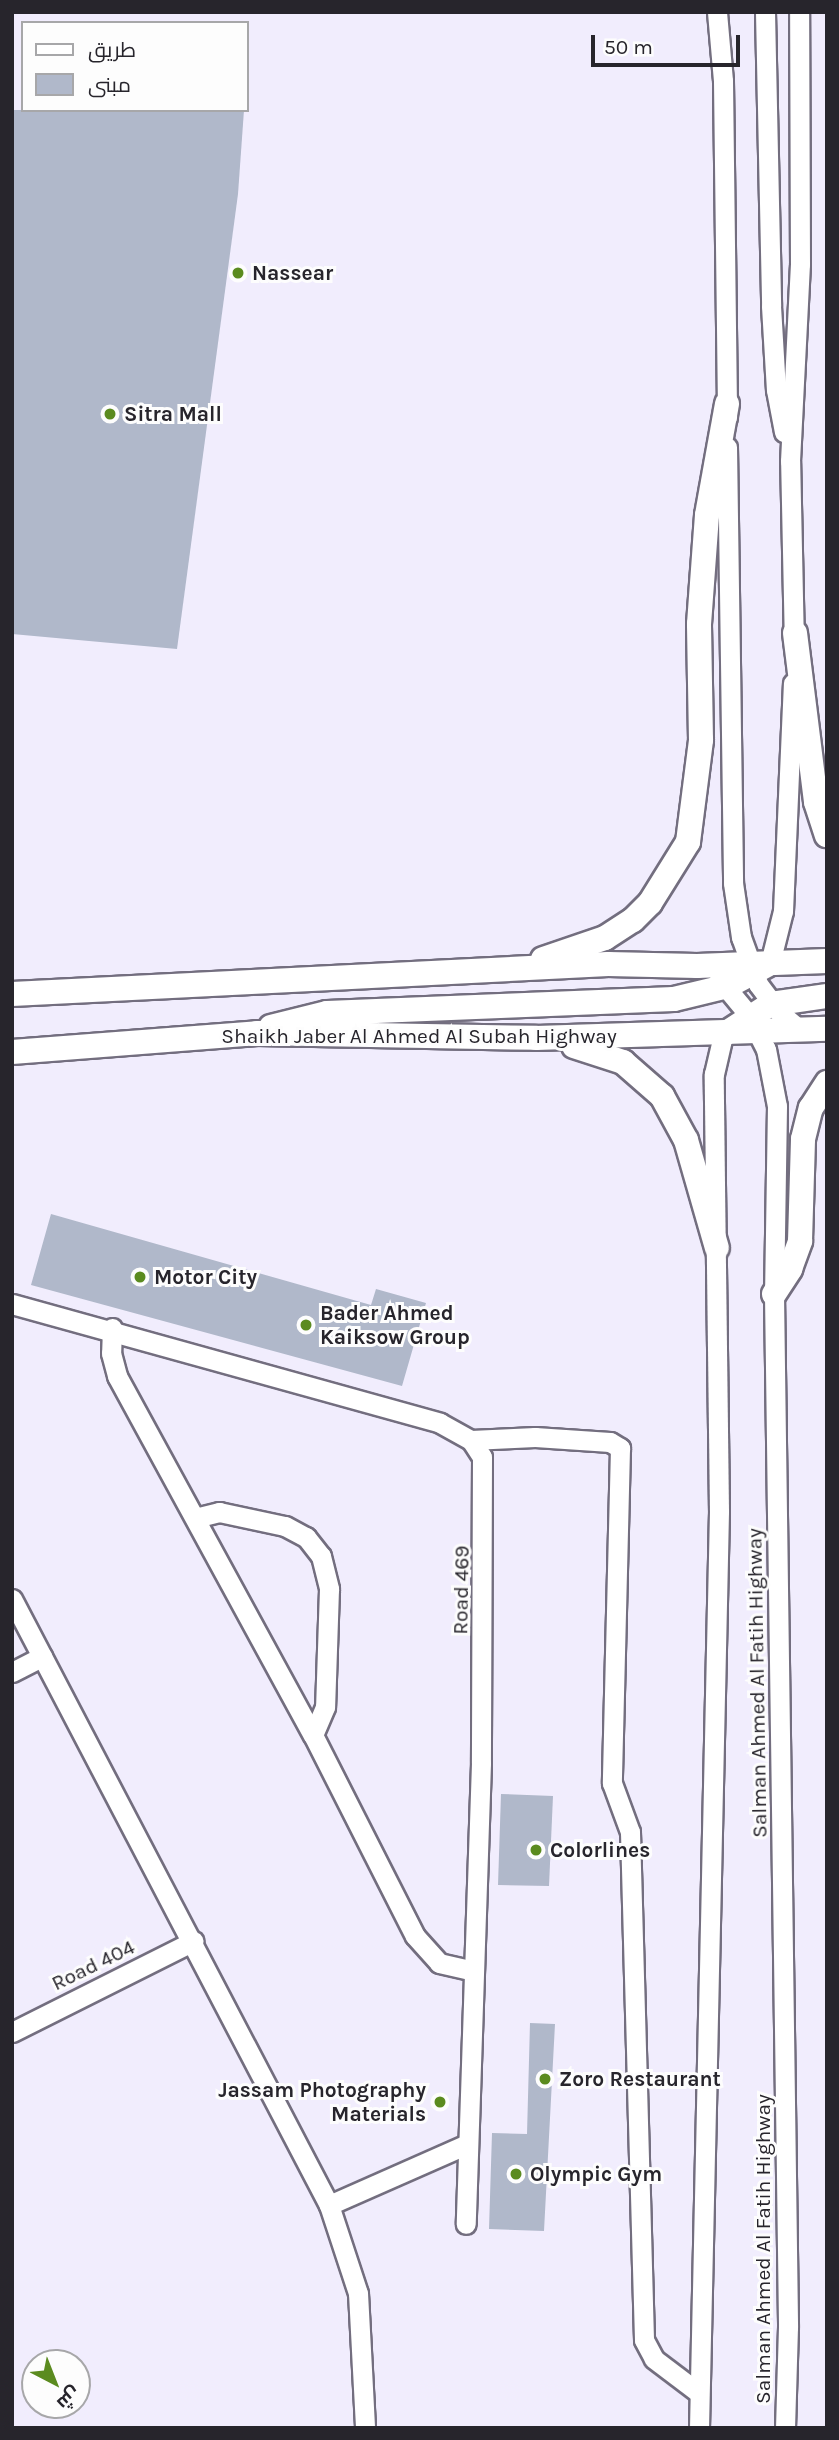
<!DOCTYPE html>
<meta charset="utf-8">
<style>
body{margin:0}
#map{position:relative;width:839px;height:2440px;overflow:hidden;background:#f1edfd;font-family:Karla,Cairo,sans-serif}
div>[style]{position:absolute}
.building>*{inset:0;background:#b0b8ca}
.roads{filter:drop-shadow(2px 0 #736e7f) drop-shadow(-2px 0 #736e7f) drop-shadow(0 2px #736e7f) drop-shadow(0 -2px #736e7f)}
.minor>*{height:19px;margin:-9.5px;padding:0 9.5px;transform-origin:9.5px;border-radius:9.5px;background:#fff}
.major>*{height:24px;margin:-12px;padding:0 12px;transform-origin:12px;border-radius:12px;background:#fff}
.dots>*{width:19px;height:19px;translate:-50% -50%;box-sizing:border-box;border:4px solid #fdfdfd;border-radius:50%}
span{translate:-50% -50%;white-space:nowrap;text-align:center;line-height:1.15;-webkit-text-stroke:6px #fdfdfd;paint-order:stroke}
.poi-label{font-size:21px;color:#27252c;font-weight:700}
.left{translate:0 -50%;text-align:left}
.right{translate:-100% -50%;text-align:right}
.street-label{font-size:21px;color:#27252c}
.frame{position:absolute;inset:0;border:14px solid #27252c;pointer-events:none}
.legend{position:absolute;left:21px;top:21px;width:228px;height:91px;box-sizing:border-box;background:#fdfdfd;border:2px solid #a7a7a9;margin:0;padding:9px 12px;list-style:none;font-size:21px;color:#27252c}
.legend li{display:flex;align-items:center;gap:14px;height:35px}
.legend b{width:35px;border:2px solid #a7a7a9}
.north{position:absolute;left:21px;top:2349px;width:70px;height:70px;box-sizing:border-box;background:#fdfdfd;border:2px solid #a7a7a9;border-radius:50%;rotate:138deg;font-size:19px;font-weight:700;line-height:28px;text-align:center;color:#27252c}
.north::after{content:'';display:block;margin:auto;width:24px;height:32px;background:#5b8b1f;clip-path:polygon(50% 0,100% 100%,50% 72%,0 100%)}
.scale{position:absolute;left:591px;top:35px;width:149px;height:32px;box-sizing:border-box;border:4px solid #27252c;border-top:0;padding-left:9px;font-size:21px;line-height:24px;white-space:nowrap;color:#27252c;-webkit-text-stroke:5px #fdfdfd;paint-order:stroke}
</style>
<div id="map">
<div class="building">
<div style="clip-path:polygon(12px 110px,244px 110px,238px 194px,177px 649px,12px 634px)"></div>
<div style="clip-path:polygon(51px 1214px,371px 1305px,376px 1289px,426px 1303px,402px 1386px,31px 1285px)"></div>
<div style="clip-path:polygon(501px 1794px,553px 1796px,549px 1886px,498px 1885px)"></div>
<div style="clip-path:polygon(530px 2023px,555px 2024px,544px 2231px,489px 2229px,492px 2133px,527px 2134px)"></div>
</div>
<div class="roads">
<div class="minor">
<div style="left:717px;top:12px;width:69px;rotate:85deg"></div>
<div style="left:723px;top:81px;width:336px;rotate:89.3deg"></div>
<div style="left:765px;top:12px;width:294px;rotate:88.8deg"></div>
<div style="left:771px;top:306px;width:84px;rotate:86.6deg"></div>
<div style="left:776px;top:390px;width:43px;rotate:79.2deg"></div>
<div style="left:727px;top:447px;width:436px;rotate:89.2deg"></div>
<div style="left:733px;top:883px;width:55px;rotate:81.6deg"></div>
<div style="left:741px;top:937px;width:50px;rotate:70.1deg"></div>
<div style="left:758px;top:984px;width:36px;rotate:53deg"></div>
<div style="left:780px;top:1013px;width:25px;rotate:40deg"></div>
<div style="left:794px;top:646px;width:185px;rotate:-91.2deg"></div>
<div style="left:790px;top:461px;width:197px;rotate:-87.1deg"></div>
<div style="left:800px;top:264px;width:252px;rotate:-90.2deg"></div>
<div style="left:770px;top:963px;width:54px;rotate:-76deg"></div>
<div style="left:783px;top:911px;width:228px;rotate:-87.5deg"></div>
<div style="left:719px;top:979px;width:45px;rotate:50.4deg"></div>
<div style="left:748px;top:1014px;width:39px;rotate:63deg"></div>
<div style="left:766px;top:1049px;width:58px;rotate:79.1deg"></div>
<div style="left:777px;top:1106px;width:188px;rotate:90.9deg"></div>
<div style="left:774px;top:1294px;width:1033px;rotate:89.22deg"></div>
<div style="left:788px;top:2327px;width:101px;rotate:91.7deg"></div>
<div style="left:12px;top:1304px;width:444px;rotate:15.5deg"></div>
<div style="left:440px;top:1423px;width:35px;rotate:29deg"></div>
<div style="left:471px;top:1440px;width:20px;rotate:57deg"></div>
<div style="left:482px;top:1457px;width:306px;rotate:90.2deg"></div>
<div style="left:481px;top:1763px;width:461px;rotate:91.9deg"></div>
<div style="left:112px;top:1328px;width:25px;rotate:92deg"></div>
<div style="left:111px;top:1353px;width:24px;rotate:75deg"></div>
<div style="left:117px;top:1376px;width:409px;rotate:61.4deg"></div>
<div style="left:313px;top:1735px;width:225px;rotate:63.1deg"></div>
<div style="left:415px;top:1936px;width:36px;rotate:48deg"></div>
<div style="left:439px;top:1963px;width:36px;rotate:13deg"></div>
<div style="left:471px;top:1440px;width:64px;rotate:-2.7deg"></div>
<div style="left:535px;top:1437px;width:75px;rotate:3.8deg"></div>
<div style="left:610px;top:1442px;width:12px;rotate:31deg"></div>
<div style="left:620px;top:1448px;width:335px;rotate:91.4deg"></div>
<div style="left:612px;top:1783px;width:52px;rotate:69.8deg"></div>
<div style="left:630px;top:1832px;width:508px;rotate:88.42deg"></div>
<div style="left:644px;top:2340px;width:21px;rotate:62deg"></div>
<div style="left:654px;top:2359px;width:56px;rotate:37.1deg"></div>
<div style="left:195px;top:1518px;width:25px;rotate:-14deg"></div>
<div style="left:219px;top:1512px;width:67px;rotate:12deg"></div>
<div style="left:285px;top:1526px;width:24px;rotate:28deg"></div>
<div style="left:306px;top:1537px;width:24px;rotate:52deg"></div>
<div style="left:321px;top:1556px;width:34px;rotate:76deg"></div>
<div style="left:329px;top:1589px;width:118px;rotate:91.9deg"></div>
<div style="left:325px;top:1707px;width:30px;rotate:113deg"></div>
<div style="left:12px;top:1599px;width:684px;rotate:62.39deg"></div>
<div style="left:329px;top:2205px;width:93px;rotate:71.8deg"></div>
<div style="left:358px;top:2293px;width:135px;rotate:87deg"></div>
<div style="left:12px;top:1672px;width:34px;rotate:-27deg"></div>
<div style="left:12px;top:2032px;width:203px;rotate:-26.6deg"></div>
<div style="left:329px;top:2205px;width:151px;rotate:-23.8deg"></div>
<div style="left:699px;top:2428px;width:917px;rotate:-88.75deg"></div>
<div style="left:719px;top:1511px;width:437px;rotate:-90.7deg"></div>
<div style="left:714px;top:1074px;width:40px;rotate:-77deg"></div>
</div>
<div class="major">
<div style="left:795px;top:633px;width:170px;rotate:82.9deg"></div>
<div style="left:816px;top:802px;width:35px;rotate:72deg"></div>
<div style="left:543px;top:959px;width:65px;rotate:-18.7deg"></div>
<div style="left:605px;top:938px;width:33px;rotate:-33deg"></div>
<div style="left:633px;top:920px;width:24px;rotate:-45deg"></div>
<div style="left:650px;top:903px;width:72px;rotate:-58.1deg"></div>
<div style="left:688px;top:842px;width:103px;rotate:-82.7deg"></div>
<div style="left:701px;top:740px;width:116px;rotate:-91deg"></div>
<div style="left:699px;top:624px;width:109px;rotate:-85.8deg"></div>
<div style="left:707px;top:515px;width:113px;rotate:-79.8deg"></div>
<div style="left:12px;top:994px;width:597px;rotate:-2.88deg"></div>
<div style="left:608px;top:964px;width:89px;rotate:1.3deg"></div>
<div style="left:697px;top:966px;width:130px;rotate:-2.2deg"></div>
<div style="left:271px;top:1027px;width:58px;rotate:-14deg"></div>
<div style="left:327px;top:1013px;width:347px;rotate:-2.3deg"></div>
<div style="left:674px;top:999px;width:56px;rotate:-13.5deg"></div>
<div style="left:728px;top:986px;width:44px;rotate:-28.3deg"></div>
<div style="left:723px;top:1035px;width:57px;rotate:-32.9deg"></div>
<div style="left:771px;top:1004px;width:57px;rotate:-8.1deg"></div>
<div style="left:574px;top:1046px;width:52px;rotate:18.1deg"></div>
<div style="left:623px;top:1062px;width:52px;rotate:41.1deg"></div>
<div style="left:662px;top:1096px;width:50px;rotate:61.4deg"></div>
<div style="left:686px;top:1140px;width:112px;rotate:74deg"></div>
<div style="left:12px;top:1052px;width:246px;rotate:-4.4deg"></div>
<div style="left:257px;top:1033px;width:279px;rotate:1deg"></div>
<div style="left:536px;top:1038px;width:291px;rotate:-1.8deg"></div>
<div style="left:774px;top:1294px;width:30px;rotate:-57deg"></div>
<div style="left:790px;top:1269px;width:30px;rotate:-70deg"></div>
<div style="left:800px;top:1241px;width:102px;rotate:-88.3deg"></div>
<div style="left:803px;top:1139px;width:32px;rotate:-76deg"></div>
<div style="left:811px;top:1108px;width:30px;rotate:-57deg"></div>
</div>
</div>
<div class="dots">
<div style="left:238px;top:273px;background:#5b8b1f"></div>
<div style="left:110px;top:414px;background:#5b8b1f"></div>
<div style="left:140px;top:1277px;background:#5b8b1f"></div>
<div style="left:306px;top:1325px;background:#5b8b1f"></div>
<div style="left:536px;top:1850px;background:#5b8b1f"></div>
<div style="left:545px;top:2079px;background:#5b8b1f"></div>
<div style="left:440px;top:2102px;background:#5b8b1f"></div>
<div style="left:516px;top:2174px;background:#5b8b1f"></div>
</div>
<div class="poi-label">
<span class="left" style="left:252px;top:273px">Nassear</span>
<span class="left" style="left:124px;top:414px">Sitra Mall</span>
<span class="left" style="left:154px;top:1277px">Motor City</span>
<span class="left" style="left:320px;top:1325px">Bader Ahmed<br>Kaiksow Group</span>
<span class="left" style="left:550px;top:1850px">Colorlines</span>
<span class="left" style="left:559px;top:2079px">Zoro Restaurant</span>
<span class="right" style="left:426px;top:2102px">Jassam Photography<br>Materials</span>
<span class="left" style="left:530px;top:2174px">Olympic Gym</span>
</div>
<div class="street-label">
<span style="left:419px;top:1036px">Shaikh Jaber Al Ahmed Al Subah Highway</span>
<span style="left:461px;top:1590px;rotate:-89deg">Road 469</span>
<span style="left:757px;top:1683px;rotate:-91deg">Salman Ahmed Al Fatih Highway</span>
<span style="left:93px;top:1965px;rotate:-26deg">Road 404</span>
<span style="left:763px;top:2249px;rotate:-90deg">Salman Ahmed Al Fatih Highway</span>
</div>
<div class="frame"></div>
<ul class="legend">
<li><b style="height:9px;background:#fff"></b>طريق</li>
<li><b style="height:19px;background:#b0b8ca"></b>مبنى</li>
</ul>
<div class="north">ش</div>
<div class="scale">50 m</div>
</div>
